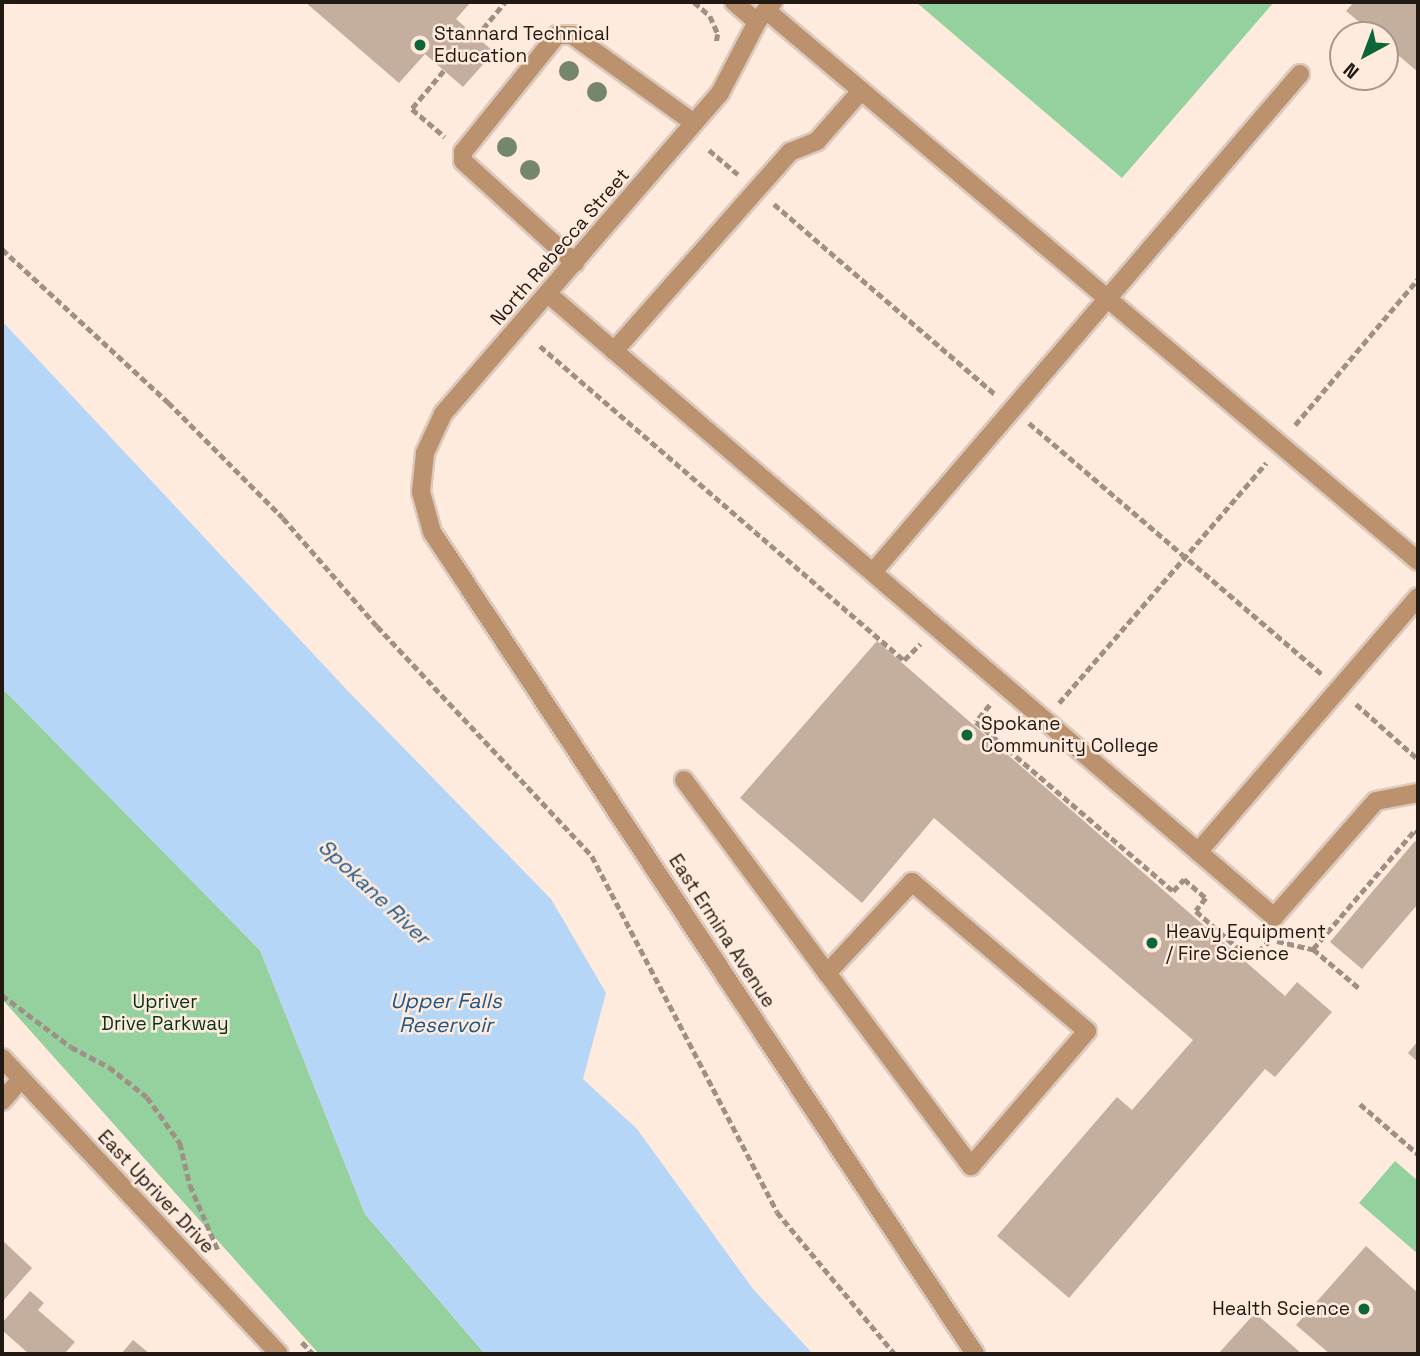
<!DOCTYPE html>
<style>
body{margin:0}
#map{position:relative;width:1420px;height:1356px;overflow:hidden;background:#feebdd;font-family:"Space Grotesk",sans-serif}
div>[style]{position:absolute}
.green>*{inset:0;background:#94d19f}
.water>*{inset:0;background:#b5d6f7}
.building>*{inset:0;background:#c4ae9d}
.path>*{height:4.5px;margin-top:-2.25px;transform-origin:0;background:repeating-linear-gradient(90deg,#9e9085 0 7px,transparent 0 10.5px)}
.roads{filter:drop-shadow(2px 0 #dbc9bd) drop-shadow(-2px 0 #dbc9bd) drop-shadow(0 2px #dbc9bd) drop-shadow(0 -2px #dbc9bd)}
.minor>*{height:18px;margin:-9px;padding:0 9px;transform-origin:9px;border-radius:9px;background:#bb926d}
.trees>*{width:20px;height:20px;margin:-10px;border-radius:50%;background:#74866e}
.dots>*{width:19px;height:19px;translate:-50% -50%;box-sizing:border-box;border:4px solid #feebdd;border-radius:50%}
span{translate:-50% -50%;white-space:nowrap;text-align:center;line-height:1.15;-webkit-text-stroke:5px #feebdd;paint-order:stroke}
.poi-label{font-size:19px;color:#211912}
.left{translate:0 -50%;text-align:left}
.right{translate:-100% -50%;text-align:right}
.street-label{font-size:19px;color:#211912}
.park-label{font-size:19px;color:#033413}
.water-label{font-size:21px;color:#1d5689;font-style:italic}
.frame{position:absolute;inset:0;border:4px solid #211912;pointer-events:none}
.north{position:absolute;left:1329px;top:21px;width:70px;height:70px;box-sizing:border-box;background:#feebdd;border:2px solid #a6978c;border-radius:50%;rotate:221deg;font-size:19px;font-weight:700;line-height:28px;text-align:center;color:#211912}
.north::after{content:'';display:block;margin:auto;width:24px;height:32px;background:#0c6639;clip-path:polygon(50% 0,100% 100%,50% 72%,0 100%)}
</style>
<div id="map">
<div class="green">
<div style="clip-path:polygon(916px 2px,1274px 2px,1122px 178px)"></div>
<div style="clip-path:polygon(2px 688px,260px 950px,365px 1214px,485px 1354px,319px 1354px,2px 999px)"></div>
<div style="clip-path:polygon(1395px 1161px,1418px 1181px,1418px 1254px,1359px 1203px)"></div>
</div>
<div class="water">
<div style="clip-path:polygon(2px 321px,346px 689px,551px 899px,606px 993px,583px 1079px,637px 1129px,753px 1289px,813px 1354px,485px 1354px,365px 1214px,260px 950px,2px 688px)"></div>
</div>
<div class="building">
<div style="clip-path:polygon(305px 2px,471px 2px,456px 19px,494px 52px,463px 87px,425px 54px,399px 83px)"></div>
<div style="clip-path:polygon(1354px 2px,1418px 2px,1418px 72px,1385px 44px,1385px 35px,1375px 35px,1346px 11px)"></div>
<div style="clip-path:polygon(877px 641px,1285px 996px,1297px 982px,1332px 1012px,1275px 1077px,1265px 1069px,1069px 1298px,997px 1236px,1117px 1097px,1132px 1110px,1193px 1040px,934px 818px,862px 903px,740px 798px)"></div>
<div style="clip-path:polygon(1415px 841px,1418px 844px,1418px 904px,1362px 969px,1330px 942px)"></div>
<div style="clip-path:polygon(1418px 1041px,1418px 1062px,1408px 1053px)"></div>
<div style="clip-path:polygon(2px 1240px,32px 1268px,2px 1302px)"></div>
<div style="clip-path:polygon(1366px 1246px,1418px 1293px,1418px 1354px,1330px 1354px,1296px 1325px)"></div>
<div style="clip-path:polygon(30px 1291px,44px 1303px,38px 1310px,75px 1342px,64px 1354px,29px 1354px,2px 1330px,2px 1323px)"></div>
<div style="clip-path:polygon(1255px 1313px,1302px 1354px,1218px 1354px)"></div>
<div style="clip-path:polygon(133px 1340px,150px 1354px,121px 1354px)"></div>
</div>
<div class="path">
<div style="left:694px;top:2px;width:21px;rotate:41deg"></div>
<div style="left:710px;top:16px;width:20px;rotate:66deg"></div>
<div style="left:718px;top:34px;width:10px;rotate:101deg"></div>
<div style="left:476px;top:37px;width:45px;rotate:-50.4deg"></div>
<div style="left:444px;top:71px;width:50px;rotate:130.1deg"></div>
<div style="left:412px;top:109px;width:43px;rotate:40.3deg"></div>
<div style="left:709px;top:150px;width:38px;rotate:40deg"></div>
<div style="left:774px;top:204px;width:293px;rotate:40.7deg"></div>
<div style="left:2px;top:249px;width:226px;rotate:42.7deg"></div>
<div style="left:168px;top:402px;width:163px;rotate:45.2deg"></div>
<div style="left:283px;top:518px;width:143px;rotate:49deg"></div>
<div style="left:377px;top:626px;width:315px;rotate:46.9deg"></div>
<div style="left:592px;top:856px;width:401px;rotate:62.5deg"></div>
<div style="left:777px;top:1212px;width:185px;rotate:50.3deg"></div>
<div style="left:540px;top:346px;width:481px;rotate:40.8deg"></div>
<div style="left:904px;top:660px;width:23px;rotate:-45deg"></div>
<div style="left:1029px;top:423px;width:387px;rotate:40.6deg"></div>
<div style="left:1295px;top:425px;width:191px;rotate:-49.9deg"></div>
<div style="left:1059px;top:703px;width:317px;rotate:-49.2deg"></div>
<div style="left:1356px;top:704px;width:83px;rotate:41.6deg"></div>
<div style="left:990px;top:705px;width:22px;rotate:129deg"></div>
<div style="left:976px;top:722px;width:260px;rotate:40.6deg"></div>
<div style="left:1173px;top:891px;width:16px;rotate:-47deg"></div>
<div style="left:1184px;top:879px;width:29px;rotate:41deg"></div>
<div style="left:1206px;top:898px;width:16px;rotate:128deg"></div>
<div style="left:1196px;top:911px;width:72px;rotate:41.6deg"></div>
<div style="left:1250px;top:959px;width:25px;rotate:-43deg"></div>
<div style="left:1277px;top:941px;width:37px;rotate:13deg"></div>
<div style="left:1313px;top:949px;width:60px;rotate:40.3deg"></div>
<div style="left:1313px;top:949px;width:157px;rotate:-49.4deg"></div>
<div style="left:1415px;top:830px;width:4px;rotate:34deg"></div>
<div style="left:2px;top:995px;width:86px;rotate:37deg"></div>
<div style="left:71px;top:1047px;width:43px;rotate:27.8deg"></div>
<div style="left:109px;top:1067px;width:48px;rotate:38.3deg"></div>
<div style="left:147px;top:1097px;width:57px;rotate:54.3deg"></div>
<div style="left:180px;top:1143px;width:43px;rotate:76.6deg"></div>
<div style="left:190px;top:1185px;width:71px;rotate:66.7deg"></div>
<div style="left:1360px;top:1104px;width:77px;rotate:40.8deg"></div>
<div style="left:302px;top:1342px;width:16px;rotate:47deg"></div>
</div>
<div class="roads">
<div class="minor">
<div style="left:734px;top:2px;width:30px;rotate:41deg"></div>
<div style="left:773px;top:2px;width:26px;rotate:129deg"></div>
<div style="left:757px;top:22px;width:80px;rotate:117.5deg"></div>
<div style="left:720px;top:93px;width:424px;rotate:130.8deg"></div>
<div style="left:443px;top:414px;width:43px;rotate:114.8deg"></div>
<div style="left:425px;top:453px;width:39px;rotate:96deg"></div>
<div style="left:421px;top:492px;width:41px;rotate:74.6deg"></div>
<div style="left:432px;top:532px;width:985px;rotate:56.55deg"></div>
<div style="left:766px;top:10px;width:854px;rotate:40.2deg"></div>
<div style="left:575px;top:263px;width:151px;rotate:-137.7deg"></div>
<div style="left:463px;top:161px;width:9px;rotate:-90deg"></div>
<div style="left:463px;top:152px;width:150px;rotate:-51.2deg"></div>
<div style="left:557px;top:35px;width:15px"></div>
<div style="left:572px;top:35px;width:150px;rotate:35.8deg"></div>
<div style="left:548px;top:294px;width:957px;rotate:40.63deg"></div>
<div style="left:1274px;top:917px;width:154px;rotate:-48.7deg"></div>
<div style="left:1376px;top:801px;width:43px;rotate:-10.8deg"></div>
<div style="left:614px;top:351px;width:266px;rotate:-48.5deg"></div>
<div style="left:790px;top:152px;width:29px;rotate:-22deg"></div>
<div style="left:817px;top:141px;width:67px;rotate:-48.7deg"></div>
<div style="left:873px;top:572px;width:656px;rotate:-49.39deg"></div>
<div style="left:684px;top:780px;width:240px;rotate:53.5deg"></div>
<div style="left:827px;top:973px;width:241px;rotate:53.3deg"></div>
<div style="left:971px;top:1166px;width:178px;rotate:-49.3deg"></div>
<div style="left:1087px;top:1031px;width:230px;rotate:-139.6deg"></div>
<div style="left:912px;top:882px;width:125px;rotate:133deg"></div>
<div style="left:1198px;top:852px;width:337px;rotate:-49.2deg"></div>
<div style="left:2px;top:1058px;width:405px;rotate:46.9deg"></div>
<div style="left:2px;top:1101px;width:29px;rotate:-49deg"></div>
</div>
</div>
<div class="trees">
<div style="left:569px;top:71px"></div>
<div style="left:597px;top:92px"></div>
<div style="left:507px;top:147px"></div>
<div style="left:530px;top:170px"></div>
</div>
<div class="dots">
<div style="left:420px;top:45px;background:#0c6639"></div>
<div style="left:967px;top:735px;background:#0c6639"></div>
<div style="left:1152px;top:943px;background:#0c6639"></div>
<div style="left:1364px;top:1309px;background:#0c6639"></div>
</div>
<div class="poi-label">
<span class="left" style="left:434px;top:45px">Stannard Technical<br>Education</span>
<span class="left" style="left:981px;top:735px">Spokane<br>Community College</span>
<span class="left" style="left:1166px;top:943px">Heavy Equipment<br>/ Fire Science</span>
<span class="right" style="left:1350px;top:1309px">Health Science</span>
</div>
<div class="street-label">
<span style="left:560px;top:247px;rotate:-49deg">North Rebecca Street</span>
<span style="left:722px;top:931px;rotate:57deg">East Ermina Avenue</span>
<span style="left:156px;top:1192px;rotate:47deg">East Upriver Drive</span>
</div>
<div class="park-label">
<span style="left:165px;top:1013px">Upriver<br>Drive Parkway</span>
</div>
<div class="water-label">
<span style="left:374px;top:892px;rotate:43deg">Spokane River</span>
<span style="left:446px;top:1013px">Upper Falls<br>Reservoir</span>
</div>
<div class="frame"></div>
<div class="north">N</div>
</div>
